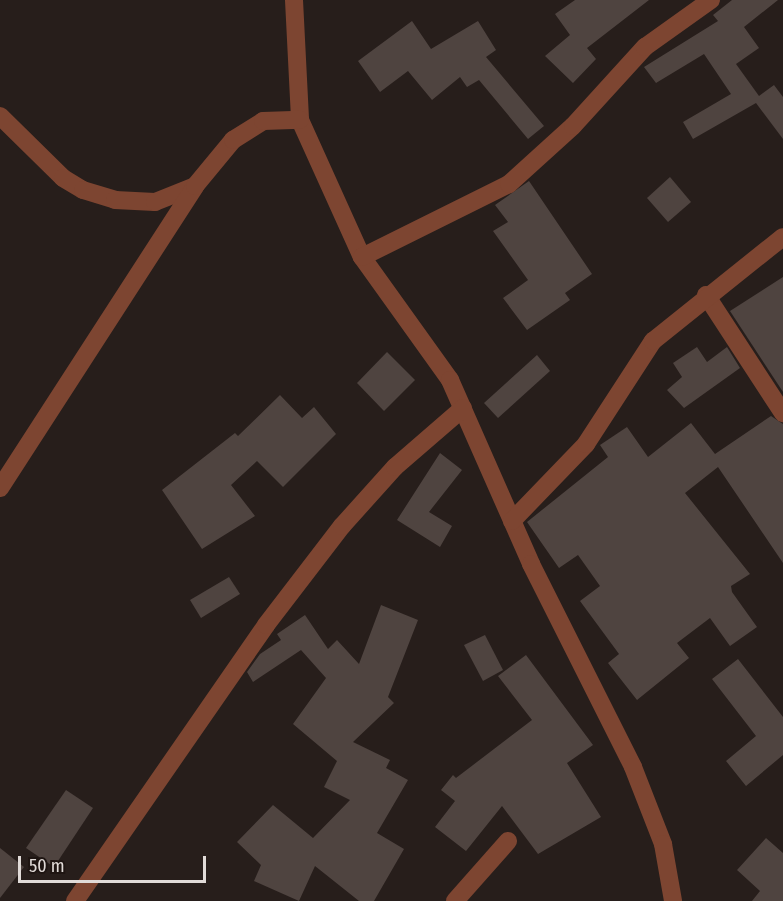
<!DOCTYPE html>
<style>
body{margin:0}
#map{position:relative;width:783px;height:901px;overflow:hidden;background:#271e1b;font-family:"Fira Sans Condensed",sans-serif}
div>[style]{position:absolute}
.building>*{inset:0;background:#4f4440}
.minor>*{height:18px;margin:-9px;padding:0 9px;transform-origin:9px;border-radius:9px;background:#7d4531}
span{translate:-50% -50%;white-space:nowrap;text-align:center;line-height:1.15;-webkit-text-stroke:4.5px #1e1512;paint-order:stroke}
.scale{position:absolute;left:18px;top:856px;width:188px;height:27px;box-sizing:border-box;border:3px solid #e1dbd8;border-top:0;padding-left:8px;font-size:18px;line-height:21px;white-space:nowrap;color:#e1dbd8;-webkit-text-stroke:4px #1e1512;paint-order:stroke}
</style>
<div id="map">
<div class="building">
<div style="clip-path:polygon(575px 0,649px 0,587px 48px,596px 59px,573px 83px,545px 56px,570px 35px,555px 14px)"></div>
<div style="clip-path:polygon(732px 0,778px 0,744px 27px,759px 48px,736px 64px,759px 96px,774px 85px,783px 97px,783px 139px,756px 103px,693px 139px,683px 122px,731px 94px,704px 54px,656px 83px,644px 67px,718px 21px,713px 15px)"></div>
<div style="clip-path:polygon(412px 21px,431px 49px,478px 21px,496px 50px,486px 57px,544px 126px,528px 139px,479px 80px,467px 87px,460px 77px,432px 100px,408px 71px,380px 92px,358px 61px)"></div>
<div style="clip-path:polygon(670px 177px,691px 202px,668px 222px,647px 198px)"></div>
<div style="clip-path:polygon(529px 181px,592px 274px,565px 293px,570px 300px,527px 330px,503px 298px,528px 280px,493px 231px,508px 222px,495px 205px)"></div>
<div style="clip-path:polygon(783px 277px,783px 392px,730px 311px)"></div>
<div style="clip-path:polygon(697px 347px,707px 362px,727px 347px,740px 368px,684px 408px,667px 390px,682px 377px,673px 363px)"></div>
<div style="clip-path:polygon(387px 352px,415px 380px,384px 411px,357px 383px)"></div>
<div style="clip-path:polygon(537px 355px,550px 371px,498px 418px,484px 403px)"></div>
<div style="clip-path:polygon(280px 395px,302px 418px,314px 407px,336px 434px,283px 487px,257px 461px,231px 485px,255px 516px,202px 549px,162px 490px,235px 433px,238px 436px)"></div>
<div style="clip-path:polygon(771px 416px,783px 424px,783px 563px,718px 467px,685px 493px,750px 574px,731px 586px,732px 592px,757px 627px,730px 646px,710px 618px,677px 643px,689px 658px,637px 700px,608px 663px,619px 654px,580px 601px,600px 586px,578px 555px,559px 568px,527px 522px,608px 457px,600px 445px,627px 427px,648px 457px,691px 423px,715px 454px)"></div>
<div style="clip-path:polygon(440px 453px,462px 470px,429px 512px,452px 526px,440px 547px,397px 520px)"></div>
<div style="clip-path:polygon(229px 577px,240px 594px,201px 618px,190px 600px)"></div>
<div style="clip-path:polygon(381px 605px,418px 620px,388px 697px,394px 703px,353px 742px,390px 760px,386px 768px,408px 780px,377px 833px,404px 849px,374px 901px,359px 901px,315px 866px,299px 901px,254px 881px,261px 865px,237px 842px,273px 805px,313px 838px,350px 800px,324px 787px,337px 761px,293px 724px,326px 678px,301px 650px,253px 682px,247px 672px,260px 654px,281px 640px,277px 634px,305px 615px,328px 649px,337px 640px,359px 664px)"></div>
<div style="clip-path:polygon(485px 635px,503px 670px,483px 681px,464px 645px)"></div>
<div style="clip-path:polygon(526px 655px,593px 745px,567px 763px,601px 817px,538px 854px,502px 806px,466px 851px,435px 827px,455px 801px,441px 790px,453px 775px,456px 778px,532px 720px,498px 676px)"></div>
<div style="clip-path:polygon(738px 659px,783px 717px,783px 755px,746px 786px,726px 761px,756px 736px,712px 679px)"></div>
<div style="clip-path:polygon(66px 790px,93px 808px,54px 867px,26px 848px)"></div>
<div style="clip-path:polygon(766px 838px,783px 853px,783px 901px,752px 901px,760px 891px,737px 870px)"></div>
<div style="clip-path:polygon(0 848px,24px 867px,0 898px)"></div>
</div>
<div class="minor">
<div style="left:294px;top:0;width:120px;rotate:87.1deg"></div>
<div style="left:300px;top:120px;width:150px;rotate:65.7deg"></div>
<div style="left:362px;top:257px;width:151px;rotate:54.4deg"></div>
<div style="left:450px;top:380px;width:201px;rotate:66.2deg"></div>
<div style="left:531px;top:564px;width:227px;rotate:63.3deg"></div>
<div style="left:633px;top:767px;width:83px;rotate:68.7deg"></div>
<div style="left:663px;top:844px;width:58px;rotate:80deg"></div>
<div style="left:0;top:116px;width:88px;rotate:44.5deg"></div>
<div style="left:63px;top:178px;width:23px;rotate:31deg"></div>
<div style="left:83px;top:190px;width:34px;rotate:17deg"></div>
<div style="left:115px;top:200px;width:40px;rotate:2.9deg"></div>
<div style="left:155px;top:202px;width:43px;rotate:-21.8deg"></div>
<div style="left:362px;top:257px;width:164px;rotate:-26.4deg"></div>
<div style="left:509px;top:184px;width:86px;rotate:-42.2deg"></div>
<div style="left:573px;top:126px;width:107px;rotate:-47.7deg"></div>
<div style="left:645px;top:47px;width:81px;rotate:-35.5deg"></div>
<div style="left:706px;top:295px;width:141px;rotate:56.9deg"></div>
<div style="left:0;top:488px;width:359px;rotate:-57.1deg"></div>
<div style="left:195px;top:186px;width:60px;rotate:-50.4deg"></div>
<div style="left:233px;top:140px;width:36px;rotate:-32deg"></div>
<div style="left:263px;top:121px;width:37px;rotate:-2deg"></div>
<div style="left:512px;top:521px;width:107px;rotate:-46.1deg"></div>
<div style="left:586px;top:444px;width:123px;rotate:-57deg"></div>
<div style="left:653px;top:341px;width:166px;rotate:-38.7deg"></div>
<div style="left:75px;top:901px;width:336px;rotate:-55.3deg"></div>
<div style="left:266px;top:625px;width:125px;rotate:-52.5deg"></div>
<div style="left:342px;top:526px;width:79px;rotate:-48.1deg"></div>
<div style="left:395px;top:467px;width:90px;rotate:-40.9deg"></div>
<div style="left:455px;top:901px;width:80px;rotate:-48.5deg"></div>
</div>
<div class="scale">50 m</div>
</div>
